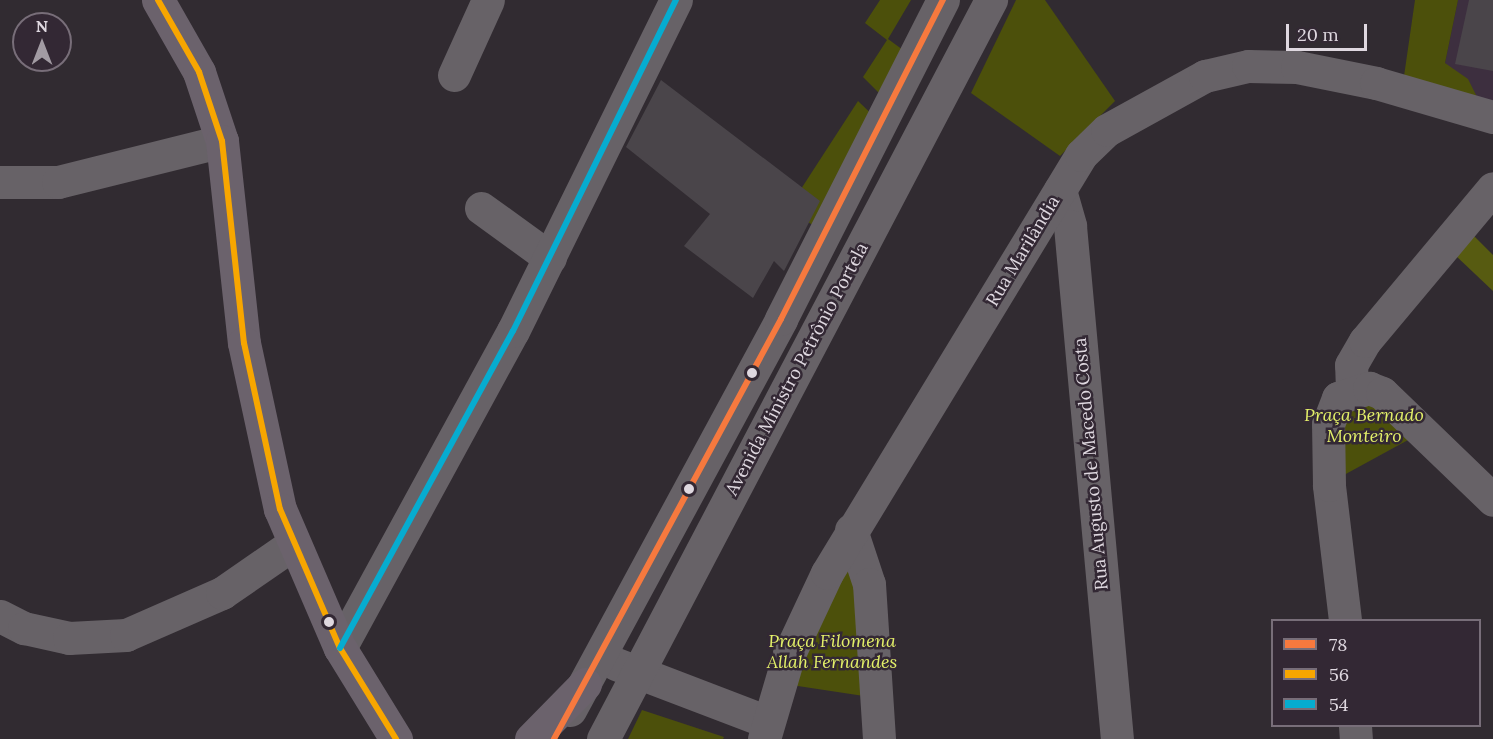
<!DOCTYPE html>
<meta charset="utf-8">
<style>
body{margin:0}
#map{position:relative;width:1493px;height:739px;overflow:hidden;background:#312b31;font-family:Lora,serif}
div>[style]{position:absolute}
.built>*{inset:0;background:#3d2f3f}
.green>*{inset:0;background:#4c500b}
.forest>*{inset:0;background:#575b11}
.building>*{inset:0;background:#4a454a}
.minor>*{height:33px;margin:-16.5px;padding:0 16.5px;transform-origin:16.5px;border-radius:16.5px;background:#676267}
.major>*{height:33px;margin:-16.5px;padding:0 16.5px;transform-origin:16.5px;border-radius:16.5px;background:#6b626c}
.bus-1>*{height:6px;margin:-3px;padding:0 3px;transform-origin:3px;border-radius:3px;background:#f6793e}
.bus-2>*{height:6px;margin:-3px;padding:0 3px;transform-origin:3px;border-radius:3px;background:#f7a600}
.bus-3>*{height:6px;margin:-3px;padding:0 3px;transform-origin:3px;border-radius:3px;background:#06acd0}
.dots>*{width:16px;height:16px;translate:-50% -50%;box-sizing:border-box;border:3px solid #332834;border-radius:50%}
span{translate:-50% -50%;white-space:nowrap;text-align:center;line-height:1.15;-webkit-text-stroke:5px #332834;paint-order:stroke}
.street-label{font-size:18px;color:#dfd8e0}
.park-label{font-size:18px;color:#e3f069;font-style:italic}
.legend{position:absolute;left:1271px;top:619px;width:210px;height:108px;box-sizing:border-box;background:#332834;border:2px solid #786e79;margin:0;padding:8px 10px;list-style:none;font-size:18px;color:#dfd8e0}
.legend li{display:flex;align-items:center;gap:12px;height:30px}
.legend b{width:30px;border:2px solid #786e79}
.north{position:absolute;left:12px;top:12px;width:60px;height:60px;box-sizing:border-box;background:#332834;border:2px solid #786e79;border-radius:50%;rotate:0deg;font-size:16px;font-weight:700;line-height:24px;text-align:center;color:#dfd8e0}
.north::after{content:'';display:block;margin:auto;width:21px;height:27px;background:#a29ba3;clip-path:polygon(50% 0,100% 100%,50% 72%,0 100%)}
.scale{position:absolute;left:1286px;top:24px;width:81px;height:27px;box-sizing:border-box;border:3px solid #dfd8e0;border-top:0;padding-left:8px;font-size:18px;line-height:21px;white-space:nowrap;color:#dfd8e0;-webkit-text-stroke:4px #332834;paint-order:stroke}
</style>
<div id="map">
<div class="built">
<div style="clip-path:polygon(1458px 0,1493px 0,1493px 118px,1445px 63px)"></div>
</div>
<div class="green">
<div style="clip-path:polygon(880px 0,911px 0,888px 39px,914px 58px,890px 104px,863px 77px,887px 40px,865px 23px)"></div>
<div style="clip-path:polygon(1016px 0,1045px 0,1115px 101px,1060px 156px,971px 93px)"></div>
<div style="clip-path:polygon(1415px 0,1458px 0,1445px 63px,1468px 79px,1477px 97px,1402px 90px)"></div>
<div style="clip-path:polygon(858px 101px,881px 123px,825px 233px,788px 209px)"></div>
<div style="clip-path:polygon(1352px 393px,1419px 434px,1333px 481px,1341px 401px)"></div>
<div style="clip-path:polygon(851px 530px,877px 698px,778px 683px)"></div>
<div style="clip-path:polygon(642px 710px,724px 737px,723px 739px,628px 739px)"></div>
</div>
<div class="forest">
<div style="clip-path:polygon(1473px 235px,1493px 255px,1493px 291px,1455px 255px)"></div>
</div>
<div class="building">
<div style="clip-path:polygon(1469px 0,1493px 0,1493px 71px,1455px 64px)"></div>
<div style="clip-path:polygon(661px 80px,820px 201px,784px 271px,774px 261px,753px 298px,684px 246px,710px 214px,626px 147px)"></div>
</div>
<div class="minor">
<div style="left:454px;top:75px;width:82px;rotate:-65.6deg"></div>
<div style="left:0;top:182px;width:58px"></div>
<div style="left:58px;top:182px;width:169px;rotate:-14deg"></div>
<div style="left:1060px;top:190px;width:37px;rotate:74deg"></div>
<div style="left:1070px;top:226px;width:515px;rotate:84.77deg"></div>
<div style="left:481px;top:208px;width:85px;rotate:35.9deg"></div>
<div style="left:1352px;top:390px;width:25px;rotate:-92deg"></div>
<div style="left:1351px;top:365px;width:28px;rotate:-60deg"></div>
<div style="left:1365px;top:341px;width:199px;rotate:-50.1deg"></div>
<div style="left:851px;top:530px;width:57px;rotate:71.6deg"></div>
<div style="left:869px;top:584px;width:155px;rotate:86.3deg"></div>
<div style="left:0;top:616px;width:27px;rotate:27deg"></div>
<div style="left:24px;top:628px;width:46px;rotate:12.5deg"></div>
<div style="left:69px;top:638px;width:57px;rotate:-3deg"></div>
<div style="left:126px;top:635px;width:105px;rotate:-23.6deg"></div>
<div style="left:222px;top:593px;width:86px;rotate:-34.6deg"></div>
<div style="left:1345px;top:620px;width:136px;rotate:-96.8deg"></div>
<div style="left:1329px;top:485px;width:61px;rotate:-90.9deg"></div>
<div style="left:1328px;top:424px;width:28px;rotate:-69deg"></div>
<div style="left:1338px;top:398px;width:33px;rotate:-18deg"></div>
<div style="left:1369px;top:388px;width:14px;rotate:21deg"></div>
<div style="left:1382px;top:393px;width:154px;rotate:43.9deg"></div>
<div style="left:340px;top:648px;width:361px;rotate:-61.4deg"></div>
<div style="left:513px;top:331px;width:369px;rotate:-63.8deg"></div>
<div style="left:616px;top:664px;width:163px;rotate:20.9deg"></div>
<div style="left:570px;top:710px;width:444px;rotate:-61.6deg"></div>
<div style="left:781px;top:319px;width:358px;rotate:-63.1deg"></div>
<div style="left:1355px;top:726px;width:13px;rotate:86deg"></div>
<div style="left:603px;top:739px;width:835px;rotate:-62.3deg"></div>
<div style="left:764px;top:739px;width:89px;rotate:-73.6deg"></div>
<div style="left:789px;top:654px;width:89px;rotate:-64.9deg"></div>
<div style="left:827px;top:573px;width:489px;rotate:-58.7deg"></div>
<div style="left:1081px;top:155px;width:36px;rotate:-44deg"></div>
<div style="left:1107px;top:130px;width:112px;rotate:-28.9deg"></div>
<div style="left:1205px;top:76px;width:44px;rotate:-13.1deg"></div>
<div style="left:1248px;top:66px;width:49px;rotate:1.2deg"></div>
<div style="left:1297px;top:67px;width:81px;rotate:11.4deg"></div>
<div style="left:1376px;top:83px;width:122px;rotate:16.2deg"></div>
</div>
<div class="major">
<div style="left:158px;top:0;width:83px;rotate:60.3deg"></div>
<div style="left:199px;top:72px;width:73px;rotate:71.6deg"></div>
<div style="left:222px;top:141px;width:203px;rotate:83.8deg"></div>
<div style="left:244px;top:343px;width:170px;rotate:77.8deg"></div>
<div style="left:280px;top:509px;width:151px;rotate:66.7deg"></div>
<div style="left:340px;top:648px;width:107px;rotate:58.4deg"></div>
<div style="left:531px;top:739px;width:77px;rotate:-45.5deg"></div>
</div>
<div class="bus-1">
<div style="left:554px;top:739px;width:477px;rotate:-61.6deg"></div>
<div style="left:781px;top:319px;width:358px;rotate:-63.1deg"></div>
</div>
<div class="bus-2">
<div style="left:158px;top:0;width:83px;rotate:60.3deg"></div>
<div style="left:199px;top:72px;width:73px;rotate:71.6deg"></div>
<div style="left:222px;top:141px;width:203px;rotate:83.8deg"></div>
<div style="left:244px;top:343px;width:170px;rotate:77.8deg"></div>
<div style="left:280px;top:509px;width:151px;rotate:66.7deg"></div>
<div style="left:340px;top:648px;width:107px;rotate:58.4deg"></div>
</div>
<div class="bus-3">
<div style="left:340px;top:648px;width:361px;rotate:-61.4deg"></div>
<div style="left:513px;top:331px;width:369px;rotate:-63.8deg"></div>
</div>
<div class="dots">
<div style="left:752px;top:373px;background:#dfd8e0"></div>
<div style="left:689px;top:489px;background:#dfd8e0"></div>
<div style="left:329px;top:622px;background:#dfd8e0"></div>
</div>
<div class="street-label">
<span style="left:1023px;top:251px;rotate:-59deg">Rua Marilândia</span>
<span style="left:797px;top:369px;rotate:-62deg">Avenida Ministro Petrônio Portela</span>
<span style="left:1091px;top:464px;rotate:-95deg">Rua Augusto de Macedo Costa</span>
</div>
<div class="park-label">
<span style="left:1364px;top:426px">Praça Bernado<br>Monteiro</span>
<span style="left:832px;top:652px">Praça Filomena<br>Allah Fernandes</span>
</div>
<ul class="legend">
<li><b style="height:8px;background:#f6793e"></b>78</li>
<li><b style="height:8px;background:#f7a600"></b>56</li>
<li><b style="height:8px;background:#06acd0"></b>54</li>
</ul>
<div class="north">N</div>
<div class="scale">20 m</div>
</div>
